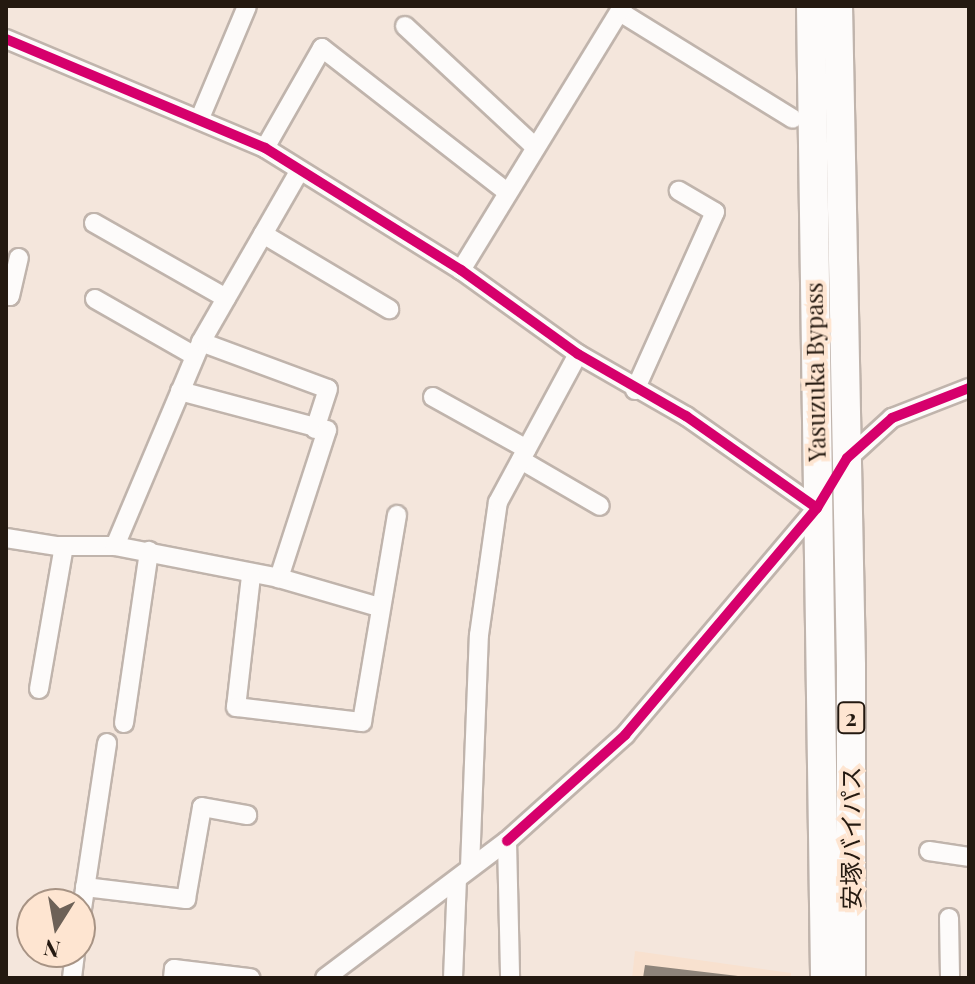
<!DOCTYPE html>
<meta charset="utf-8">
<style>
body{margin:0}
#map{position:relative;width:975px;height:984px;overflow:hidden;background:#f4e6dc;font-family:"Playfair Display","Noto Sans JP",serif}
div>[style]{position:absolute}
.built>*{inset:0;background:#f8e1cf}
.building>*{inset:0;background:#8e847a}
.roads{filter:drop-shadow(2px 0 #c0b4ac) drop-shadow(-2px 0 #c0b4ac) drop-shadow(0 2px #c0b4ac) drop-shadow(0 -2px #c0b4ac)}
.street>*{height:18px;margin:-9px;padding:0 9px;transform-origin:9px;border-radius:9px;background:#fdfbfa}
.primary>*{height:28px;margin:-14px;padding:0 14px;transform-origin:14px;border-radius:14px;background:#fdfbfa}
.cycleway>*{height:10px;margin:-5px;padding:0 5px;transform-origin:5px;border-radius:5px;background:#d6006c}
span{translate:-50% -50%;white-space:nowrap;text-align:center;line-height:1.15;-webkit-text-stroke:8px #fee5d1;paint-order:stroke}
.shield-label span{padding:2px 6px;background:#fee5d1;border:2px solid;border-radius:6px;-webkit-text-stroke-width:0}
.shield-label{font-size:22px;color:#241910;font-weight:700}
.street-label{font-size:24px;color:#241910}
.frame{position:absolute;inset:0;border:8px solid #241910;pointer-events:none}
.north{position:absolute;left:16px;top:888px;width:80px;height:80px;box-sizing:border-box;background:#fee5d1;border:2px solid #a79384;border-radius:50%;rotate:191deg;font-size:22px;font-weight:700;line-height:32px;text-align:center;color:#241910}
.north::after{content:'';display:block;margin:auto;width:28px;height:36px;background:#6d6157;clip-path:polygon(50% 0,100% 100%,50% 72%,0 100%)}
</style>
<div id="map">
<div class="built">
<div style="clip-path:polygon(635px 951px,791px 973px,791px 978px,632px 978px)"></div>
</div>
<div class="building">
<div style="clip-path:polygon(645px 965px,738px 976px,738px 978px,643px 978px)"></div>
</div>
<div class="roads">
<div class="street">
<div style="left:620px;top:12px;width:203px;rotate:31.7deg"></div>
<div style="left:405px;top:26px;width:178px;rotate:42.9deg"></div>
<div style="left:6px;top:39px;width:281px;rotate:22.8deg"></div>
<div style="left:265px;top:148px;width:231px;rotate:31.9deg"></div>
<div style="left:461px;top:270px;width:144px;rotate:35.7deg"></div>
<div style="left:578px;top:354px;width:125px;rotate:29.9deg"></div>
<div style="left:686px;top:416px;width:160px;rotate:35.1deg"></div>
<div style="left:200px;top:118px;width:121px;rotate:-67.2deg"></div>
<div style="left:265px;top:148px;width:115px;rotate:-60.3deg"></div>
<div style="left:322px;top:48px;width:234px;rotate:37.9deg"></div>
<div style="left:94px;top:223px;width:152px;rotate:29.6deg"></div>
<div style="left:263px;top:234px;width:147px;rotate:30.8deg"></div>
<div style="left:461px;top:270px;width:310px;rotate:-58.5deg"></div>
<div style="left:6px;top:294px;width:4px;rotate:27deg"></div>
<div style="left:10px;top:296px;width:39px;rotate:-77deg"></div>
<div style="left:95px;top:299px;width:115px;rotate:29.7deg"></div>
<div style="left:201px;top:342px;width:135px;rotate:20.3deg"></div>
<div style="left:328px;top:389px;width:42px;rotate:108deg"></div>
<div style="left:635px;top:390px;width:195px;rotate:-65.8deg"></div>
<div style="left:715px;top:212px;width:42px;rotate:-149.7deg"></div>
<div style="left:180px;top:391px;width:152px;rotate:14.9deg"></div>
<div style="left:327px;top:430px;width:156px;rotate:108deg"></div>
<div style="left:433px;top:397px;width:107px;rotate:29deg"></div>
<div style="left:521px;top:460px;width:91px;rotate:30.2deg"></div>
<div style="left:845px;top:461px;width:64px;rotate:-42.5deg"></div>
<div style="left:892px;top:418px;width:83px;rotate:-21.3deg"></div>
<div style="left:6px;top:538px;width:52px;rotate:8.9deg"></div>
<div style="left:57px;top:546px;width:58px"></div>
<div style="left:115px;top:546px;width:221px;rotate:-67.1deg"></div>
<div style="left:201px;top:342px;width:195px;rotate:-60.1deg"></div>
<div style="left:115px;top:546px;width:167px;rotate:11deg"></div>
<div style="left:279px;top:578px;width:104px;rotate:16.2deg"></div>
<div style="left:251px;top:576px;width:132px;rotate:96.5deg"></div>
<div style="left:236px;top:707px;width:127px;rotate:6.8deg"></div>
<div style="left:362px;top:722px;width:210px;rotate:-80.4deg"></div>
<div style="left:39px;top:689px;width:145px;rotate:-80.1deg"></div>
<div style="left:124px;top:723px;width:174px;rotate:-81.7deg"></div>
<div style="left:507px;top:841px;width:159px;rotate:-41.9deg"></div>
<div style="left:625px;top:735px;width:302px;rotate:-49.8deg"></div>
<div style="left:929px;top:851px;width:40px;rotate:8.5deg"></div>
<div style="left:470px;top:867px;width:232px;rotate:-87.8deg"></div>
<div style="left:479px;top:635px;width:134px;rotate:-81.9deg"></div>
<div style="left:498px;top:502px;width:168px;rotate:-61.6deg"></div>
<div style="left:85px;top:887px;width:102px;rotate:6.8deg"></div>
<div style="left:186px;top:899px;width:93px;rotate:-80.1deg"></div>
<div style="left:202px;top:807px;width:46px;rotate:10.1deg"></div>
<div style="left:949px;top:918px;width:60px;rotate:89deg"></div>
<div style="left:80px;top:922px;width:181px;rotate:-81.4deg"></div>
<div style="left:72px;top:978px;width:26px;rotate:-83deg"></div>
<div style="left:173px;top:978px;width:9px;rotate:-84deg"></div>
<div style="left:174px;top:969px;width:77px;rotate:6.8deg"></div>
<div style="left:325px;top:978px;width:228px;rotate:-37deg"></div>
<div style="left:507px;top:841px;width:137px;rotate:88.7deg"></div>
<div style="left:453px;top:978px;width:98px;rotate:-87.7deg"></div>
</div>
<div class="primary">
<div style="left:811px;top:6px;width:972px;rotate:89.17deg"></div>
<div style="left:838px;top:6px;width:661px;rotate:88.87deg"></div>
<div style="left:851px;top:667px;width:311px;rotate:90deg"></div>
</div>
</div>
<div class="cycleway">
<div style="left:6px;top:39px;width:281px;rotate:22.8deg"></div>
<div style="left:265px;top:148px;width:231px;rotate:31.9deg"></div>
<div style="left:461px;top:270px;width:144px;rotate:35.7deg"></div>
<div style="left:578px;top:354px;width:125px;rotate:29.9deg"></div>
<div style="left:686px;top:416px;width:160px;rotate:35.1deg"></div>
<div style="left:507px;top:841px;width:159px;rotate:-41.9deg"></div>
<div style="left:625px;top:735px;width:297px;rotate:-49.8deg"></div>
<div style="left:817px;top:508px;width:58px;rotate:-59deg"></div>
<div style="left:847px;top:458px;width:60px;rotate:-41.6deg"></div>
<div style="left:892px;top:418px;width:83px;rotate:-21.3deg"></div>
</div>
<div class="shield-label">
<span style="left:851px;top:718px">2</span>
</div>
<div class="street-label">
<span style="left:815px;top:372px;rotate:-91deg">Yasuzuka Bypass</span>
<span style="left:851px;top:838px;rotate:-90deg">安塚バイパス</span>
</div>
<div class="frame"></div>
<div class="north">N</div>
</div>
